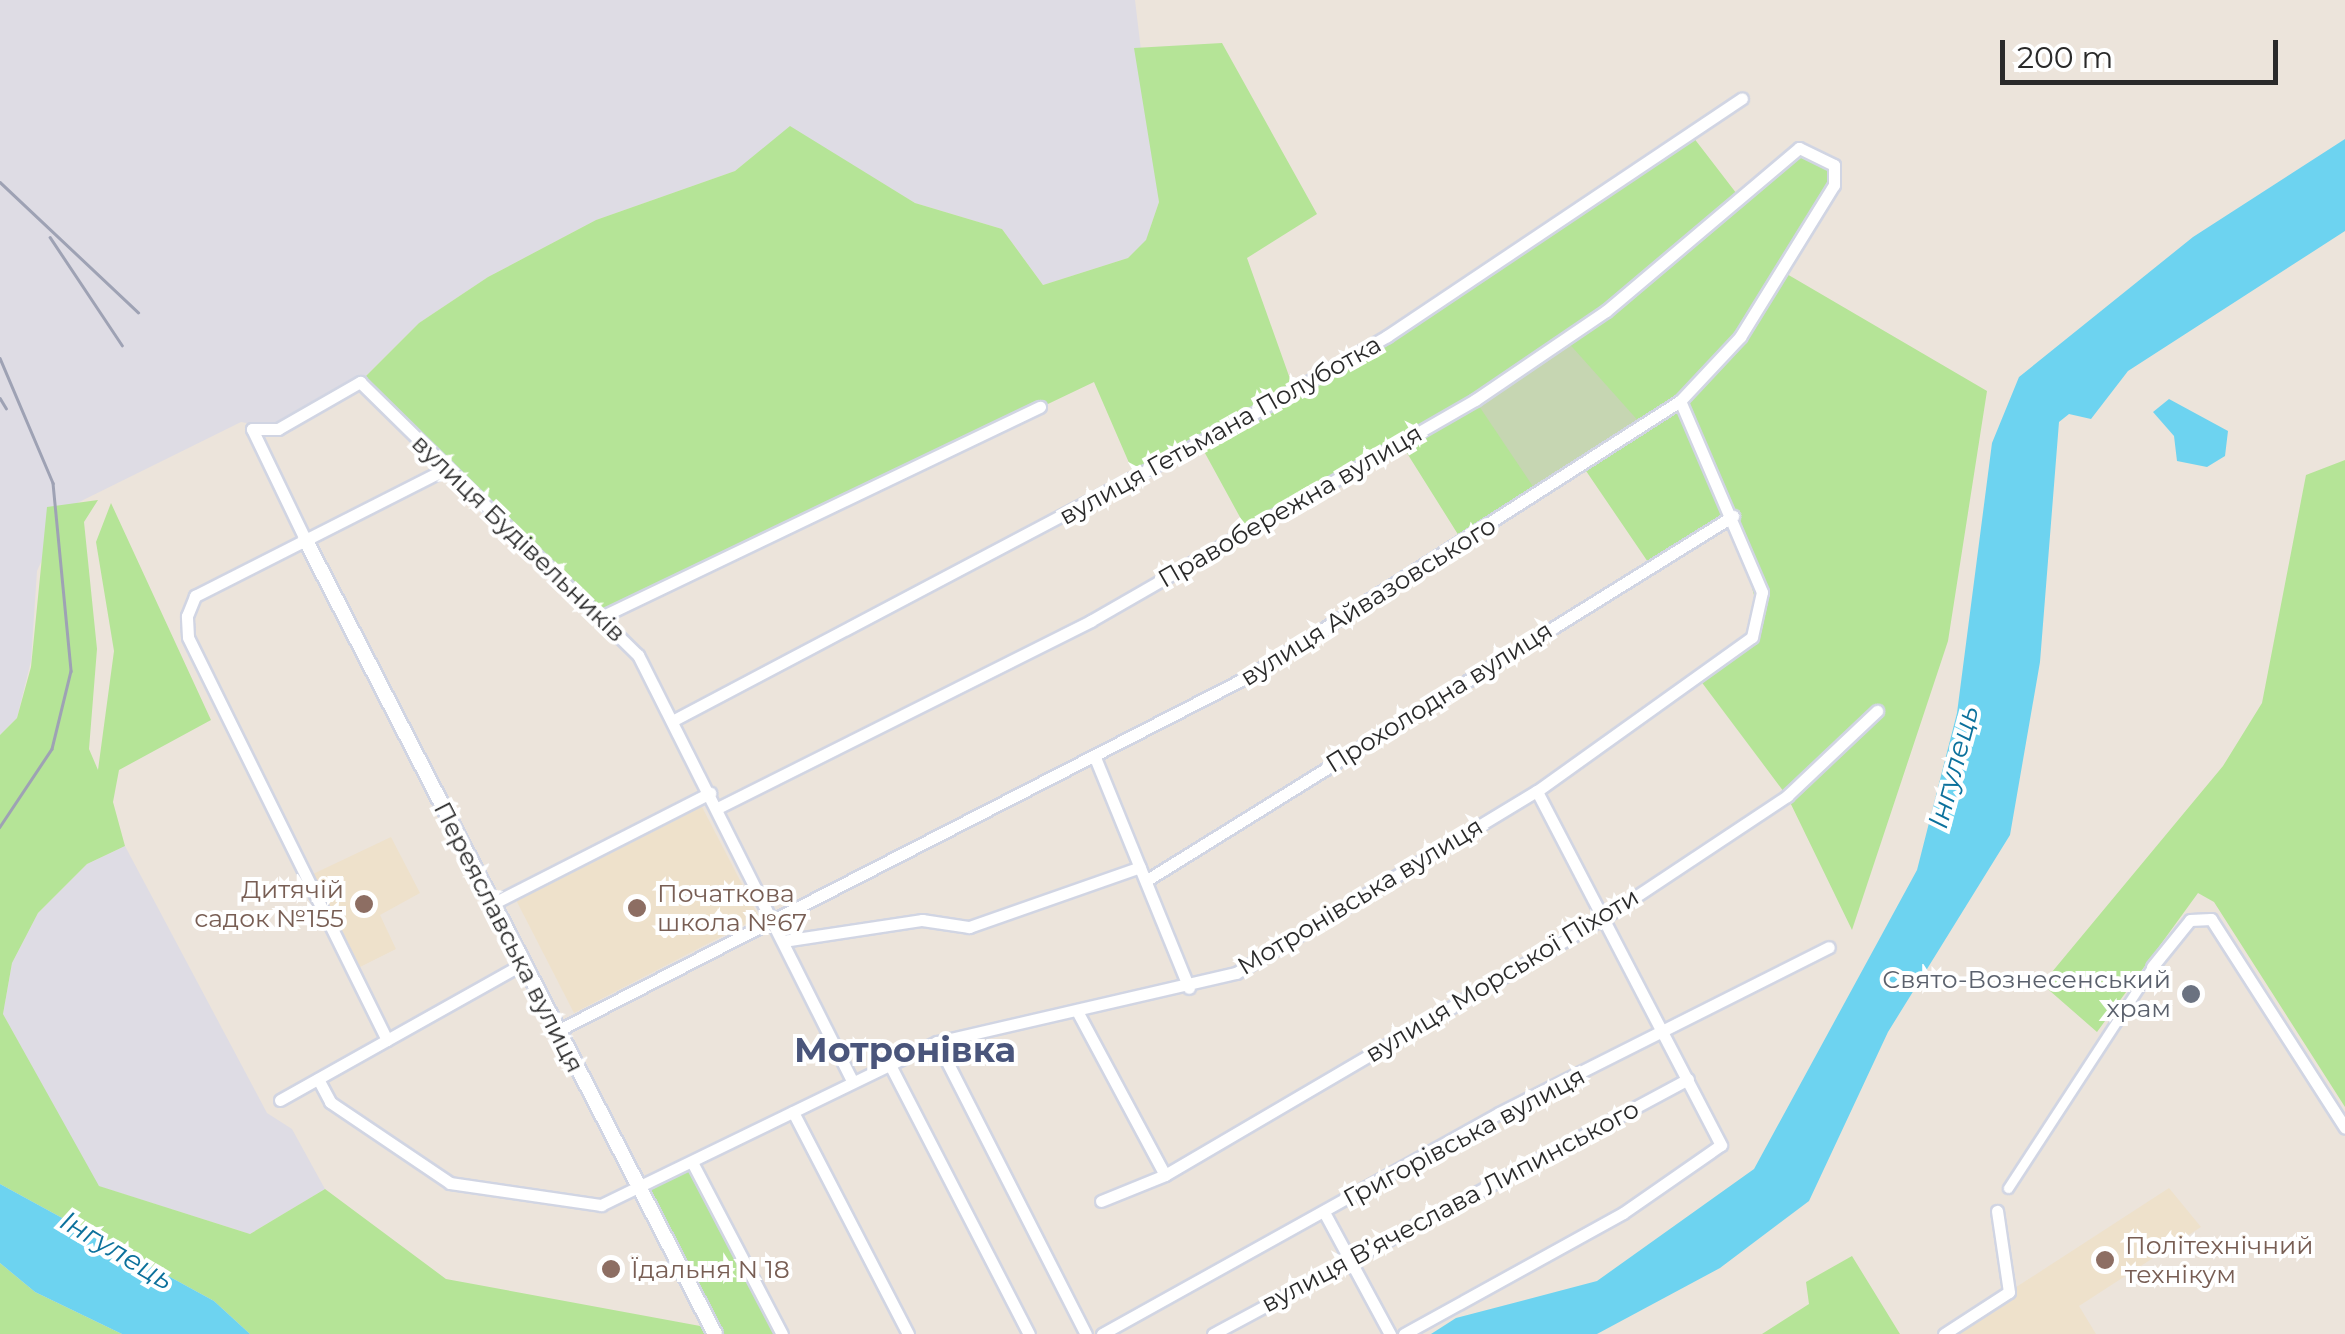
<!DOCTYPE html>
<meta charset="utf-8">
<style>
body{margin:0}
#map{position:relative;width:2345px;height:1334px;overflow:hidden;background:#ece4db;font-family:Montserrat,sans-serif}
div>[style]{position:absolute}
.industrial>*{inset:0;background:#dedce4}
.education>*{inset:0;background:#eee1cb}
.green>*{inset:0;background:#b5e497}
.cemetery>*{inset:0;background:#c6d6b2}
.water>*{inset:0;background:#6dd3f0}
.roads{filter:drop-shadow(2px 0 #d1d5e3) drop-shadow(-2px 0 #d1d5e3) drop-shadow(0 2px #d1d5e3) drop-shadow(0 -2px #d1d5e3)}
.pedestrian>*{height:9px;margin:-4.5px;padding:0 4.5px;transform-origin:4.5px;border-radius:4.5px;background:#fff}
.minor>*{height:11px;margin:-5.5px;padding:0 5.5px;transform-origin:5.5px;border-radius:5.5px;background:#fff}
.tertiary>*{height:14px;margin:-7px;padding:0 7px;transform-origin:7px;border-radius:7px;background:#fff}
.rail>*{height:2.5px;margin:-1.25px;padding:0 1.25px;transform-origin:1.25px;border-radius:1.25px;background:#9ea2b4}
.dots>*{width:28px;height:28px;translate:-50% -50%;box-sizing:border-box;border:5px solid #fff;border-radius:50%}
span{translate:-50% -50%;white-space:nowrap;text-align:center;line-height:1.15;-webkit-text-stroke:8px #fff;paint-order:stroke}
.street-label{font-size:25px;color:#2a2a2a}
.education-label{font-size:25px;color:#785e54}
.right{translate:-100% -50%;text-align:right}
.left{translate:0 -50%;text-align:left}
.worship-label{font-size:25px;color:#5b616d}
.water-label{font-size:28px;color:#0c719c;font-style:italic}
.district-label{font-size:35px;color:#4a557b;font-weight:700}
.scale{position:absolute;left:2000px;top:40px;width:278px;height:45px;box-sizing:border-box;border:5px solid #2a2a2a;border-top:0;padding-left:12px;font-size:30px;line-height:35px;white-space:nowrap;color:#2a2a2a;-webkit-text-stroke:8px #fff;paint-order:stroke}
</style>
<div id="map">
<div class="industrial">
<div style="clip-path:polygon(0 0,1135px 0,1159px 202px,1146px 241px,1128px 258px,1043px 285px,1002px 229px,915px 203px,790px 127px,735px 171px,596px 220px,488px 277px,419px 323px,360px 382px,278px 429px,241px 422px,65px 509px,37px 571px,31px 661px,17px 718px,0 735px)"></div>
<div style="clip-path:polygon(125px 846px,267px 1113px,292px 1129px,325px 1189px,250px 1234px,98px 1186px,3px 1014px,12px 963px,38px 913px,87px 864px)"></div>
</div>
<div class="education">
<div style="clip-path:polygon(700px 803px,759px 917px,574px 1013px,515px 898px)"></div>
<div style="clip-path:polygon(391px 837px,420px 893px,380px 915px,396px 949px,360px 967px,313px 874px)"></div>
<div style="clip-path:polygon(2169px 1188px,2201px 1227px,2079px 1306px,2096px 1334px,1944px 1334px)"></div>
</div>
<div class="green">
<div style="clip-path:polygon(1222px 43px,1317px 214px,1247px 258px,1294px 390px,1690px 133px,1740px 198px,1805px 146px,1831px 161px,1838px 175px,1780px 270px,1987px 391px,1948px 641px,1852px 930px,1787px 796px,1697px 676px,1761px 621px,1733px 517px,1650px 565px,1582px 465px,1464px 544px,1400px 442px,1247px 530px,1200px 444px,1136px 479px,1094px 382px,599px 618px,360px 382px,419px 323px,488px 277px,596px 220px,735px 171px,790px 126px,915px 203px,1002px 229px,1043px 285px,1128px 258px,1146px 240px,1159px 202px,1134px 48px)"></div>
<div style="clip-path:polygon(2345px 460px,2345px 1107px,2214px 902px,2198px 893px,2097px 1032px,2042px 984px,2223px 766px,2262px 703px,2306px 475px)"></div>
<div style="clip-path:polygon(98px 500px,84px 522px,97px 649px,89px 749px,98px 770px,114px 651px,96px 542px,111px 503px,211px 720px,119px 770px,113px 802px,125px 846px,87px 864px,38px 913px,12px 963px,3px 1014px,99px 1186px,250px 1234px,325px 1189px,446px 1279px,711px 1328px,640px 1190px,693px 1164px,781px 1334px,250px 1334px,214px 1301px,0 1184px,0 735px,17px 718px,31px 667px,47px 507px)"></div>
<div style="clip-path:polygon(1852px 1256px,1900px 1334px,1762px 1334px,1809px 1304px,1806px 1282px)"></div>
<div style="clip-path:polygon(0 1263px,35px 1292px,122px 1334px,0 1334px)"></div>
</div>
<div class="cemetery">
<div style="clip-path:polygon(1565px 339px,1641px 424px,1538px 494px,1475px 400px)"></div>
</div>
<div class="water">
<div style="clip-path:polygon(2345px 139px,2345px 231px,2128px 371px,2091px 419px,2069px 414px,2059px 422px,2040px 662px,2010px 835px,1888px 1032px,1809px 1201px,1720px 1268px,1597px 1334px,1431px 1334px,1456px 1318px,1597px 1281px,1754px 1169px,1917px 870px,1957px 713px,1992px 443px,2019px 377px,2193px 237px)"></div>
<div style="clip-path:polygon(2169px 399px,2228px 431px,2225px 456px,2207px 467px,2177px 461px,2174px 436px,2153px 412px)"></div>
<div style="clip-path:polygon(0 1184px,214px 1301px,250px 1334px,122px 1334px,35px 1292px,0 1263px)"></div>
</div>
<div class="roads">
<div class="pedestrian">
<div style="left:2008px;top:1188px;width:264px;rotate:-56.9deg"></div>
</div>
<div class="minor">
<div style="left:305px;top:539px;width:122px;rotate:-115.7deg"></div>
<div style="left:252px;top:429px;width:26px"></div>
<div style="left:278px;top:429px;width:95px;rotate:-29.8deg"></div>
<div style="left:360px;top:382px;width:390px;rotate:44.5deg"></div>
<div style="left:638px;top:655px;width:476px;rotate:63.3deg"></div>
<div style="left:599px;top:618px;width:489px;rotate:-25.6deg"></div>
<div style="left:674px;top:720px;width:645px;rotate:-27.84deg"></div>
<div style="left:1244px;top:419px;width:165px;rotate:-30.1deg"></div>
<div style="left:1387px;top:336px;width:427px;rotate:-33.8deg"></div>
<div style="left:1096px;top:760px;width:246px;rotate:67.8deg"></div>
<div style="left:1147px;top:880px;width:690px;rotate:-31.85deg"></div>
<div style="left:492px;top:904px;width:245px;rotate:-27deg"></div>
<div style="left:783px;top:941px;width:141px;rotate:-8.6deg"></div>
<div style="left:922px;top:920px;width:48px;rotate:8.5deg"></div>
<div style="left:969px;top:927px;width:181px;rotate:-19.3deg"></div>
<div style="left:2152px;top:967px;width:60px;rotate:-51deg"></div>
<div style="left:2190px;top:920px;width:21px;rotate:-3deg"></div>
<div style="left:2211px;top:919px;width:248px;rotate:57.3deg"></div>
<div style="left:1077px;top:1011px;width:186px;rotate:61.8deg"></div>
<div style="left:557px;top:1031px;width:780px;rotate:-27.16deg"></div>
<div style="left:1251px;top:675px;width:509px;rotate:-32.57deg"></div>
<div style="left:1680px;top:401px;width:88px;rotate:-46.8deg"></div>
<div style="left:1740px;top:337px;width:179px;rotate:-58.3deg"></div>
<div style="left:1834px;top:185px;width:20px;rotate:-90deg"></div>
<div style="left:1834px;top:165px;width:39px;rotate:-154deg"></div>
<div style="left:1799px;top:148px;width:253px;rotate:139.8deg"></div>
<div style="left:1606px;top:311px;width:158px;rotate:145.8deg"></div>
<div style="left:1475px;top:400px;width:443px;rotate:150.1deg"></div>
<div style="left:1091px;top:621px;width:418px;rotate:153.4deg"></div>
<div style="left:387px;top:1040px;width:449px;rotate:-116.3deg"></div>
<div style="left:188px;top:637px;width:21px;rotate:-93deg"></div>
<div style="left:187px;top:616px;width:22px;rotate:-68deg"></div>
<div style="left:195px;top:596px;width:283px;rotate:-26.9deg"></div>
<div style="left:937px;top:1042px;width:328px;rotate:63deg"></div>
<div style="left:889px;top:1063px;width:305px;rotate:62.7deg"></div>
<div style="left:318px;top:1079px;width:26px;rotate:62deg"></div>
<div style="left:330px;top:1102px;width:145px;rotate:34deg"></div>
<div style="left:450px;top:1183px;width:153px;rotate:8.3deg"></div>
<div style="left:601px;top:1205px;width:373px;rotate:-25.9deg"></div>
<div style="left:937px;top:1042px;width:307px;rotate:-13deg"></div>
<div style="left:1236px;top:973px;width:352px;rotate:-31.2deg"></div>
<div style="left:1537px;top:791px;width:264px;rotate:-35.6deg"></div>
<div style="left:1752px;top:637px;width:46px;rotate:-77.5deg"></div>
<div style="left:1762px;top:592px;width:208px;rotate:-113.2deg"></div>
<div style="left:280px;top:1100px;width:278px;rotate:-29.3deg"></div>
<div style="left:793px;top:1112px;width:250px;rotate:62.6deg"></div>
<div style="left:693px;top:1164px;width:192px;rotate:62.4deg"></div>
<div style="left:1101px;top:1201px;width:69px;rotate:-22.1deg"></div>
<div style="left:1165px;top:1175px;width:510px;rotate:-30.39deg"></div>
<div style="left:1605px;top:917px;width:219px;rotate:-33.6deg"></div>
<div style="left:1787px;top:796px;width:124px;rotate:-43.4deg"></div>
<div style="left:1324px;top:1212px;width:139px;rotate:61.6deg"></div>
<div style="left:1102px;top:1334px;width:454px;rotate:-29.1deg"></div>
<div style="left:1499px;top:1113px;width:369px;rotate:-26.7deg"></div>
<div style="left:1213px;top:1334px;width:539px;rotate:-28.23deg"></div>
<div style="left:1404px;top:1334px;width:250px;rotate:-28.9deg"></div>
<div style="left:1623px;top:1213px;width:119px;rotate:-34.8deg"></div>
<div style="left:1721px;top:1145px;width:399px;rotate:-117.5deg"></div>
<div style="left:1944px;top:1334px;width:77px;rotate:-32.9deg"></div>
<div style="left:2009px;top:1292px;width:82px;rotate:-98.4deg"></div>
</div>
<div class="tertiary">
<div style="left:305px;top:539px;width:894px;rotate:62.72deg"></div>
</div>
</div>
<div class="rail">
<div style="left:0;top:182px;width:190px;rotate:43.3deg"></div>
<div style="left:50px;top:237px;width:130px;rotate:56.3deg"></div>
<div style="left:0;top:358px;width:136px;rotate:67deg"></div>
<div style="left:53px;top:483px;width:189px;rotate:84.5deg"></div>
<div style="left:71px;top:671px;width:80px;rotate:103.7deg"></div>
<div style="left:52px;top:749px;width:94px;rotate:123.7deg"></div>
<div style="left:0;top:398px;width:12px;rotate:59deg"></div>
</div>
<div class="dots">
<div style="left:364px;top:904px;background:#8d6e63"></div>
<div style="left:637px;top:908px;background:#8d6e63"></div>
<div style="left:2191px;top:994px;background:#6b7280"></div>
<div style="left:2105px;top:1260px;background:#8d6e63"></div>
<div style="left:611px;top:1269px;background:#8d6e63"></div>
</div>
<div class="street-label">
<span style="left:1220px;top:430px;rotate:-29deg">вулиця Гетьмана Полуботка</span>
<span style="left:1290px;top:506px;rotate:-30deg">Правобережна вулиця</span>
<span style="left:519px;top:538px;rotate:44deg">вулиця Будівельників</span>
<span style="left:1368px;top:601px;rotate:-32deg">вулиця Айвазовського</span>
<span style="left:1439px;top:697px;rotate:-32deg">Прохолодна вулиця</span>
<span style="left:1360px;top:896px;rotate:-31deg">Мотронівська вулиця</span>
<span style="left:509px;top:937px;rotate:63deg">Переяславська вулиця</span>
<span style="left:1502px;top:975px;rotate:-31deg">вулиця Морської Піхоти</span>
<span style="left:1464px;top:1137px;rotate:-28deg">Григорівська вулиця</span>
<span style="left:1450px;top:1206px;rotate:-28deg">вулиця В’ячеслава Липинського</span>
</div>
<div class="education-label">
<span class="right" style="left:344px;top:904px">Дитячій<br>садок №155</span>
<span class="left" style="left:657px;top:908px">Початкова<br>школа №67</span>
<span class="left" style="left:2125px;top:1260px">Політехнічний<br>технікум</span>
<span class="left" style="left:631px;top:1269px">Їдальня N 18</span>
</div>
<div class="worship-label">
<span class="right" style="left:2171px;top:994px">Свято-Вознесенський<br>храм</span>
</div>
<div class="water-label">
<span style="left:1953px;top:767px;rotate:-75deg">Інгулець</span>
<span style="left:117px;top:1250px;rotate:31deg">Інгулець</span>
</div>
<div class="district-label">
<span style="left:905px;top:1050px">Мотронівка</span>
</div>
<div class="scale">200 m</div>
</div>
